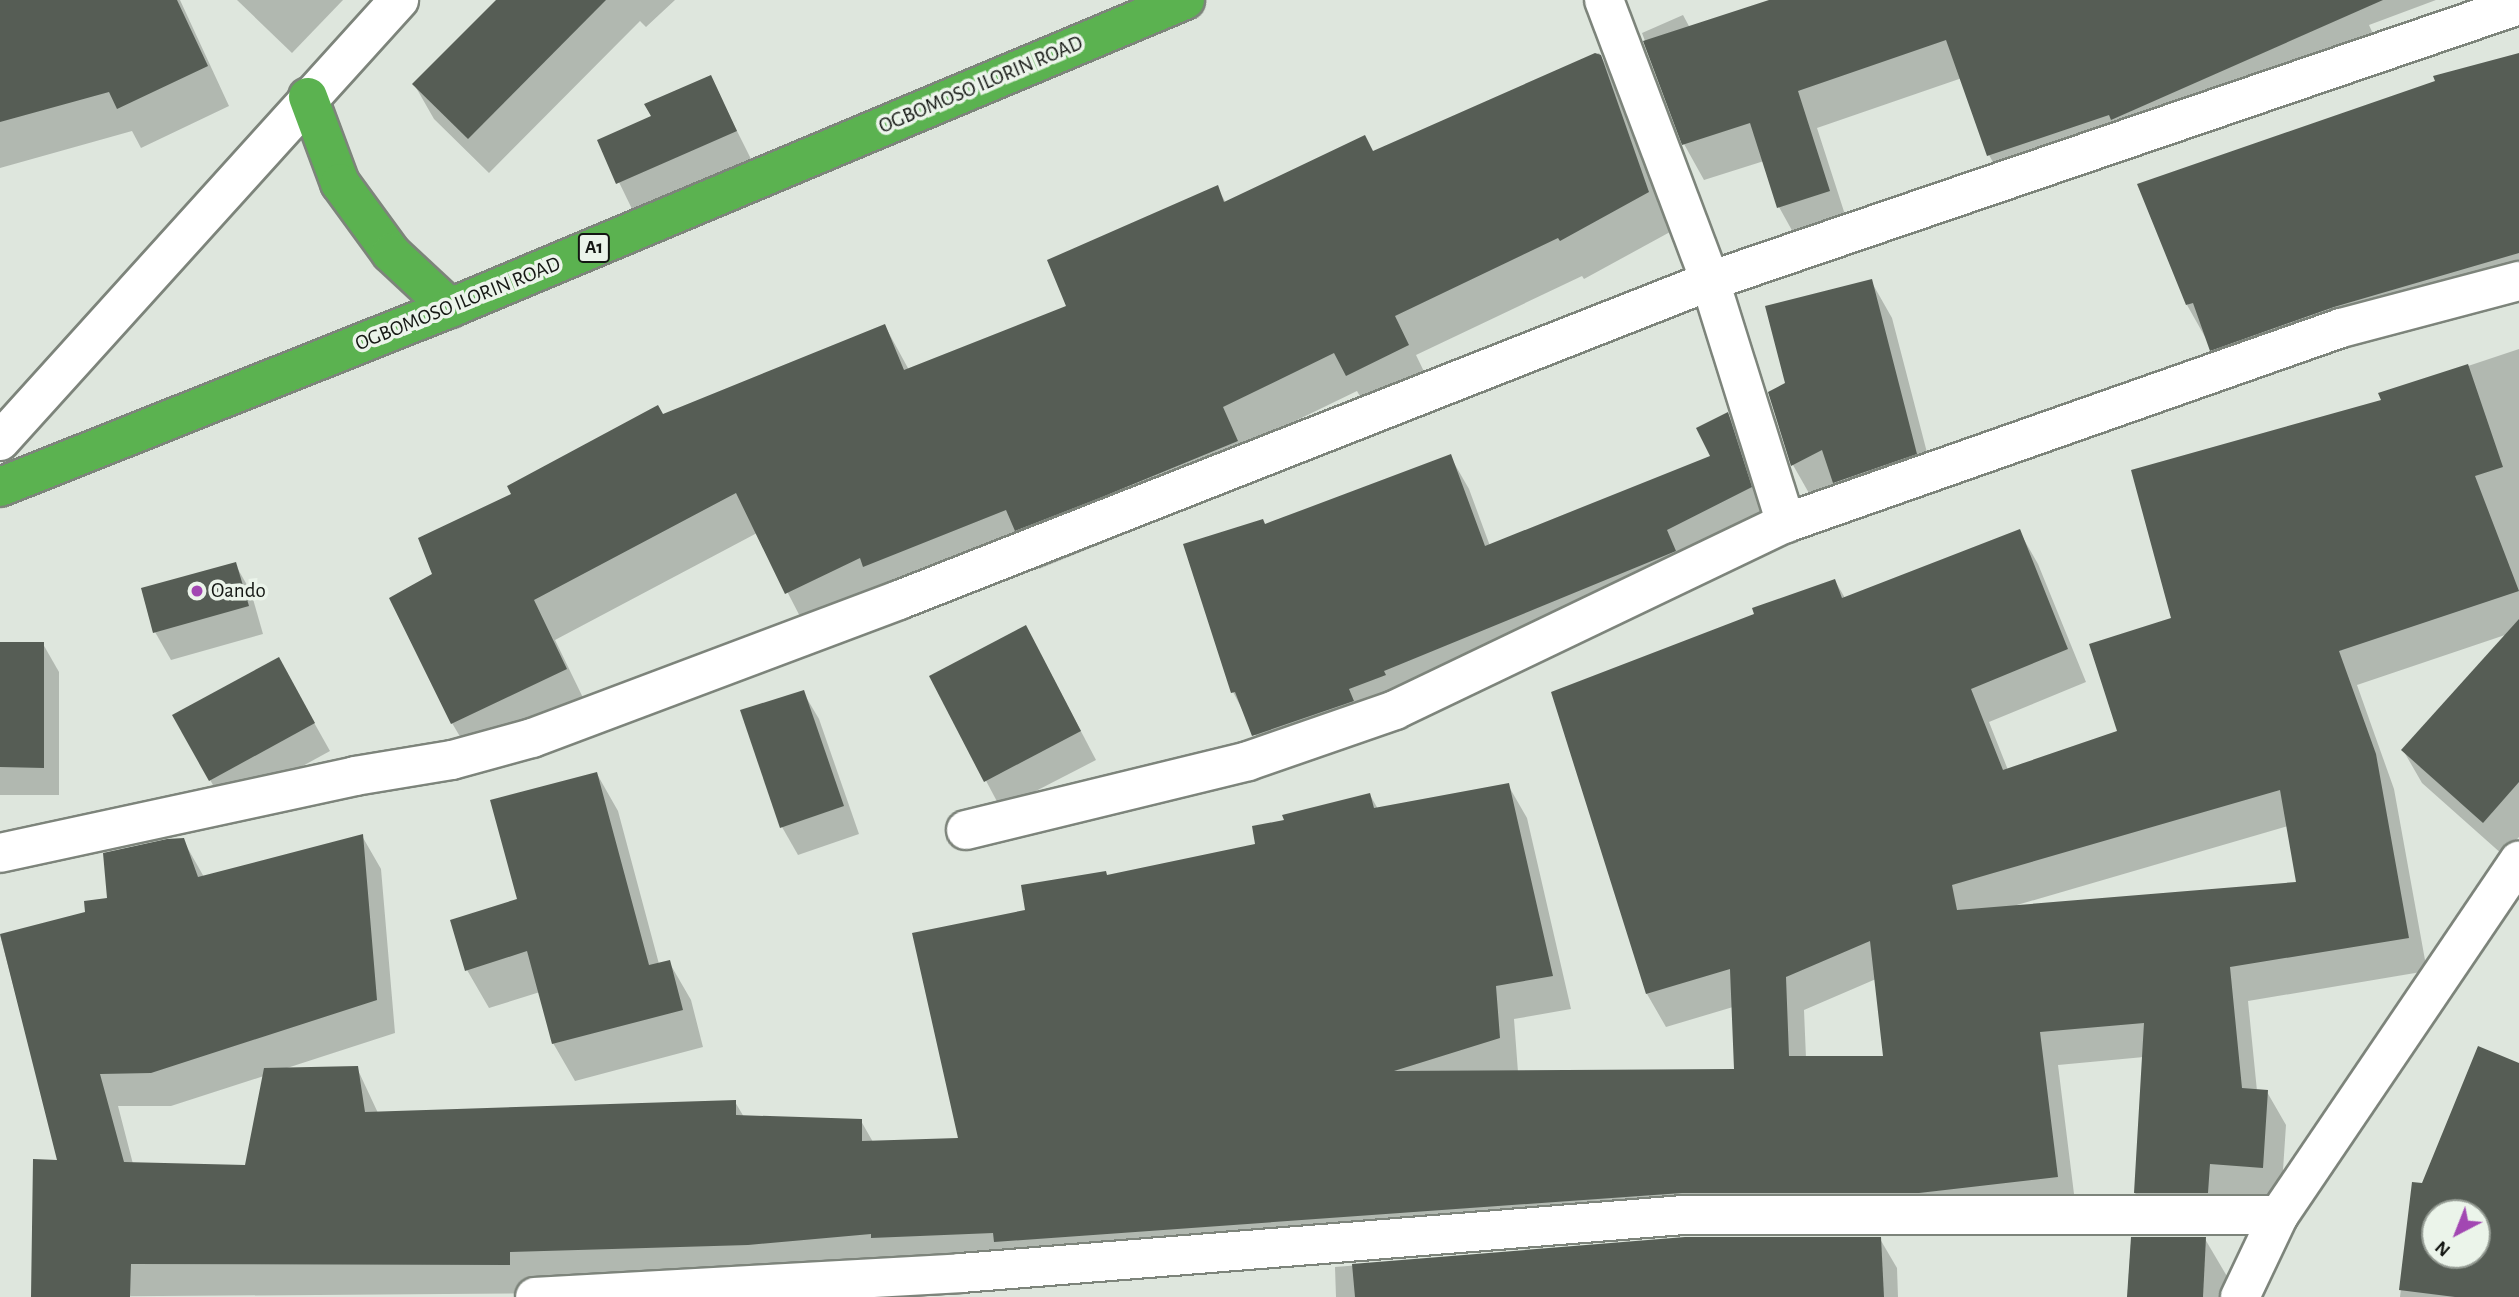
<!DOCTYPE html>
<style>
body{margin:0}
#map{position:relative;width:2519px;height:1297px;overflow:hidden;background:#dee6dd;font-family:"Alegreya Sans",sans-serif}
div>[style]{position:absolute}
.shadow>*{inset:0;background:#0003}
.building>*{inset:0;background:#565d55}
.roads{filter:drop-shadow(2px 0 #7d847b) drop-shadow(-2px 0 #7d847b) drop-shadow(0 2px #7d847b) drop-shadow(0 -2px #7d847b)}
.street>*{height:38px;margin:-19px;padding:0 19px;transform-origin:19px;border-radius:19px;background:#fff}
.secondary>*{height:38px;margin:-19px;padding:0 19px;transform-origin:19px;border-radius:19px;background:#fff}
.highway>*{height:38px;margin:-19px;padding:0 19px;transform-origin:19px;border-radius:19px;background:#5bb250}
.dots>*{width:19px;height:19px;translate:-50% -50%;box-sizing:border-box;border:4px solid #ebf4ea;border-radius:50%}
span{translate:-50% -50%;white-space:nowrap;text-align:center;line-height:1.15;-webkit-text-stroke:7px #ebf4ea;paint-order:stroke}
.shield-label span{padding:2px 5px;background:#ebf4ea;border:2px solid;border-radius:5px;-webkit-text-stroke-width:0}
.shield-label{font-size:19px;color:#141713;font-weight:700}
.street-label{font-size:21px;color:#141713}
.poi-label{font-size:21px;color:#141713}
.left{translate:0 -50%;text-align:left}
.north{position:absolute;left:2421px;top:1199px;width:70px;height:70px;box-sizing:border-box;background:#ebf4ea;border:2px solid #959c94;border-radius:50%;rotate:222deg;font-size:19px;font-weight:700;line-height:28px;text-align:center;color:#141713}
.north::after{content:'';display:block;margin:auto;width:24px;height:32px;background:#a247b2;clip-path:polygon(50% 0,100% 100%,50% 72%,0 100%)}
</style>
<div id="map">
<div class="shadow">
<div style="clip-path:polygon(0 0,180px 0,229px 106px,141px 148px,132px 131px,0 168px)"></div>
<div style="clip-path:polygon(237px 0,343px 0,292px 53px)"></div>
<div style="clip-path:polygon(498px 0,675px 0,646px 27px,640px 21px,489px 173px,434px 119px,414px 84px)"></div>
<div style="clip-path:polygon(1774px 0,2436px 0,2369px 25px,2379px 47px,2009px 191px,1989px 155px,1962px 78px,1817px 128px,1849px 227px,1799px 243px,1779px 207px,1764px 161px,1704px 180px,1684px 144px,1642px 33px,1683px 15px,1690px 28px)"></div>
<div style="clip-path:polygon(1599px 53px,1621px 91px,1670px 232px,1584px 279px,1582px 276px,1416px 355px,1430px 384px,1370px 414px,1357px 391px,1244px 446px,1258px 480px,1039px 569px,1027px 549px,808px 632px,757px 533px,555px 640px,588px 708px,475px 762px,452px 723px,435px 575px,514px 495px,663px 417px,885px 326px,909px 370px,1068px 307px,1217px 187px,1226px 203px,1373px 153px)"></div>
<div style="clip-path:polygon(2519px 55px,2519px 295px,2355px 340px,2231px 383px,2187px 305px)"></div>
<div style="clip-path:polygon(710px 77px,751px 159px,633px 211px,599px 141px,653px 117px)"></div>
<div style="clip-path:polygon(1871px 281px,1892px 318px,1937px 491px,1855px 519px,1838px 489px,1814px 502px,1793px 465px,1770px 392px,1787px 384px)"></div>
<div style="clip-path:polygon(evenodd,2519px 349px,2519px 837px,2503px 855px,2422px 783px,2403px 750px,2508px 634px,2357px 685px,2394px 789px,2427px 971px,2248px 1001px,2257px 1091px,2267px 1092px,2286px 1125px,2281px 1200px,2155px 1226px,2135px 1193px,2144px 1057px,2058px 1065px,2076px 1210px,1702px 1226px,581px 1293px,32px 1297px,60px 1162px,0 935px,87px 913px,183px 840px,204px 877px,362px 836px,381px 869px,395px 1033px,287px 1068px,357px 1068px,378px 1113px,735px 1102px,744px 1117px,861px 1121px,873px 1142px,960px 1140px,1027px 911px,1107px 876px,1257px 845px,1286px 821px,1370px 795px,1378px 809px,1508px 785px,1527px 818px,1571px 1009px,1514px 1019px,1518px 1072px,1736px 1071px,1733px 1007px,1666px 1027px,1647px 994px,1756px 615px,1835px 581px,1845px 598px,2019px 531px,2038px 564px,2086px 682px,1989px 722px,2008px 770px,2119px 732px,2173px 619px,2383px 401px,2381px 395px,2519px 349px,2288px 826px,2298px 884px,2017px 907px,2017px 905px,2288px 826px,2519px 349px,1876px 979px,1885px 1057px,1806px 1058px,1804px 1010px,1876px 979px,2519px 349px,264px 1076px,246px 1167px,133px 1164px,118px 1106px,171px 1106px,264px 1076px)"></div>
<div style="clip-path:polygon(1728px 414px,1746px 447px,1769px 520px,1273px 768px,1233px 692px,1265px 526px,1450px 456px,1469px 489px,1490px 546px,1713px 457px)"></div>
<div style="clip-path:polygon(235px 564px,251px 592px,263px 634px,171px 660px,155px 632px)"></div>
<div style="clip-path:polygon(0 644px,43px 644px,59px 672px,59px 795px,0 795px)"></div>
<div style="clip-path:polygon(1041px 655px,1096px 760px,1001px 809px,931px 677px)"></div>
<div style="clip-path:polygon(294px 687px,330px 751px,226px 808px,174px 716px)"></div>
<div style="clip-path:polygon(803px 692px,819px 719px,859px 834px,798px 855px,782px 827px)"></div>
<div style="clip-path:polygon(597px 774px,618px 811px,659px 964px,669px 962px,691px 1000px,703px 1047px,575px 1081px,553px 1043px,540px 992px,489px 1008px,467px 970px,452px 921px,519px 901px)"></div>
<div style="clip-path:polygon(evenodd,2519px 1065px,2519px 1297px,2400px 1297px,2413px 1184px,2423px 1185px,2519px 1065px,2435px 1213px,2477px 1213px,2477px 1255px,2435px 1255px,2435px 1213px)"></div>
<div style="clip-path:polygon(1685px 1239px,1880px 1239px,1897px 1268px,1898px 1297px,1336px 1297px,1335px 1267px)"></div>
<div style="clip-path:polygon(2205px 1239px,2228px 1278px,2227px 1297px,2129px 1297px)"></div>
</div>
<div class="building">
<div style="clip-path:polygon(0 0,177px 0,208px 66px,117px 109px,109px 92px,0 122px)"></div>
<div style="clip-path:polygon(496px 0,606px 0,468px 139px,412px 84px)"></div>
<div style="clip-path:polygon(1769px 0,2383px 0,2111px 120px,2109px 115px,1987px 156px,1946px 40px,1798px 91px,1830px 191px,1777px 208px,1750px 123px,1682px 145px,1643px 41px)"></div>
<div style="clip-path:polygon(1595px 53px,1601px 55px,1649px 192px,1560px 241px,1558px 238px,1395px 316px,1409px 345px,1346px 376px,1334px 353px,1223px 407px,1238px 441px,1102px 497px,1015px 531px,1006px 510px,863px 567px,860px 558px,785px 594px,736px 493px,534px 600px,567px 669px,451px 724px,389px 598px,432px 574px,418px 538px,511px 494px,507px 486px,658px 405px,663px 414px,885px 324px,904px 370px,1066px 306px,1047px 260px,1218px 185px,1224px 202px,1365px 135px,1373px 151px)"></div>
<div style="clip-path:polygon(2519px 53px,2519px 253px,2334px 307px,2210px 351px,2193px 303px,2186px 305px,2137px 184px,2435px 81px,2433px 76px)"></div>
<div style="clip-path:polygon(711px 75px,737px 131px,616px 184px,597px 140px,651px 116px,644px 104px)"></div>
<div style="clip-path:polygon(1872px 279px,1917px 454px,1833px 483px,1822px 450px,1791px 466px,1768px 392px,1785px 383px,1765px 306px)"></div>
<div style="clip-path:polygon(evenodd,2468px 364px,2503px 467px,2475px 476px,2519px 591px,2339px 651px,2376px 754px,2409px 938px,2230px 967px,2242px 1088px,2268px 1090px,2263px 1168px,2210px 1164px,2208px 1193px,2134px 1193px,2144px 1023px,2040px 1032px,2058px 1177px,1919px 1193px,1682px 1193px,994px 1242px,993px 1233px,871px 1238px,871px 1234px,748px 1245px,510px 1252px,510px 1265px,131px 1264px,130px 1297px,31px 1297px,33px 1159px,57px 1160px,0 934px,85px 912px,84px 901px,107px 898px,103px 853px,167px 839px,184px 838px,198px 877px,363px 834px,377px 1000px,151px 1073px,100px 1074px,124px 1162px,245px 1165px,264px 1068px,358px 1066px,365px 1112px,736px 1100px,736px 1115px,862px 1119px,862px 1141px,958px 1138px,912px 933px,1025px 910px,1021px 885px,1106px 871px,1107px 875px,1255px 844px,1252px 826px,1284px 820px,1282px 815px,1370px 793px,1374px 808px,1509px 783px,1553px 976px,1496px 986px,1500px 1038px,1394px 1071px,1734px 1069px,1730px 969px,1646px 994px,1551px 692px,1754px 614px,1752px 608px,1835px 579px,1842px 598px,2020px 529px,2068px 649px,1971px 689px,2003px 770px,2117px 731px,2089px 644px,2171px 618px,2131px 470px,2381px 400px,2378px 393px,2468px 364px,2280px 790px,2296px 882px,1957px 910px,1952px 885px,2280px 790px,2468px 364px,1870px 941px,1883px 1056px,1789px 1056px,1786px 977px,1870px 941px)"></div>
<div style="clip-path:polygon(1728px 412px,1752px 487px,1667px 530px,1676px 551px,1384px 671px,1386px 675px,1349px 689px,1354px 701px,1252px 736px,1235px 692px,1231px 693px,1183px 544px,1263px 519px,1265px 524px,1451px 454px,1485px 546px,1710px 456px,1696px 428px)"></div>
<div style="clip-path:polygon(236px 562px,249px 606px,153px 633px,141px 588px)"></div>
<div style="clip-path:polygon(2519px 619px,2519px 782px,2483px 823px,2401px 750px)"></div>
<div style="clip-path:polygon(1026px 625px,1081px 731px,984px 782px,929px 676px)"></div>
<div style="clip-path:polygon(0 642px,44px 642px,44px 768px,0 767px)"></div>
<div style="clip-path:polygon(279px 657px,315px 723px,209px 781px,172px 715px)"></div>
<div style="clip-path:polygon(804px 690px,844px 806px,780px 828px,740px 710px)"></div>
<div style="clip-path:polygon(597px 772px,649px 965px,670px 960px,683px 1010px,552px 1044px,527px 951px,465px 971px,450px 920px,517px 899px,490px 800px)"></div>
<div style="clip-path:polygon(evenodd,2478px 1046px,2519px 1063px,2519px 1297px,2455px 1297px,2399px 1290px,2412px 1182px,2422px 1183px,2478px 1046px,2435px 1213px,2477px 1213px,2477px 1255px,2435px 1255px,2435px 1213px)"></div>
<div style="clip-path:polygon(1685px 1237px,1881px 1237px,1884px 1297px,1355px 1297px,1352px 1264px)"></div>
<div style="clip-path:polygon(2131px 1237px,2206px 1237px,2203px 1297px,2127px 1297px)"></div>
</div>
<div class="roads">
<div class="street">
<div style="left:1604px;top:0;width:300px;rotate:69.3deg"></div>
<div style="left:1710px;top:281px;width:254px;rotate:72.6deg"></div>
<div style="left:966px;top:830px;width:290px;rotate:-13.7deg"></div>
<div style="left:1248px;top:761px;width:156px;rotate:-19.1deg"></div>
<div style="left:1395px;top:710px;width:433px;rotate:-25.6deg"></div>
<div style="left:1786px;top:523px;width:588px;rotate:-19.36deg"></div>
<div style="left:2341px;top:328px;width:184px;rotate:-14.8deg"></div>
<div style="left:0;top:853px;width:363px;rotate:-12.2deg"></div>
<div style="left:355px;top:776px;width:98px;rotate:-9.4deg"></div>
<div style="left:452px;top:760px;width:83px;rotate:-15.4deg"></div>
<div style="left:532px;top:738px;width:392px;rotate:-20.6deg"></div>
<div style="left:899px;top:600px;width:871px;rotate:-21.47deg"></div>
<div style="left:1710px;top:281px;width:855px;rotate:-18.84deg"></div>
<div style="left:535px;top:1297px;width:427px;rotate:-3.2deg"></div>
<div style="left:961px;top:1273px;width:725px;rotate:-4.59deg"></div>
<div style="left:1684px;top:1215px;width:595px"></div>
<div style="left:2240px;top:1297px;width:91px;rotate:-64.6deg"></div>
<div style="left:2279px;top:1215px;width:428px;rotate:-55.9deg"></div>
</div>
<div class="secondary">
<div style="left:0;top:441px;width:595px;rotate:-47.86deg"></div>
</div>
<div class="highway">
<div style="left:308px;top:97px;width:92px;rotate:69.6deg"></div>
<div style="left:340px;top:183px;width:87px;rotate:53.9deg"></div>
<div style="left:391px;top:253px;width:81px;rotate:43deg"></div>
<div style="left:0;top:487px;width:484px;rotate:-21.7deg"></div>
<div style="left:450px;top:308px;width:797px;rotate:-22.74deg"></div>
</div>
</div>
<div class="dots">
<div style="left:197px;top:591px;background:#a247b2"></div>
</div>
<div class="shield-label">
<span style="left:594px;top:248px">A1</span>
</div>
<div class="street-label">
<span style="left:981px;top:85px;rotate:-23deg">OGBOMOSO ILORIN ROAD</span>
<span style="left:458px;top:304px;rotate:-22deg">OGBOMOSO ILORIN ROAD</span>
</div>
<div class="poi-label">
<span class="left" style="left:211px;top:591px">Oando</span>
</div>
<div class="north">N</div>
</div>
